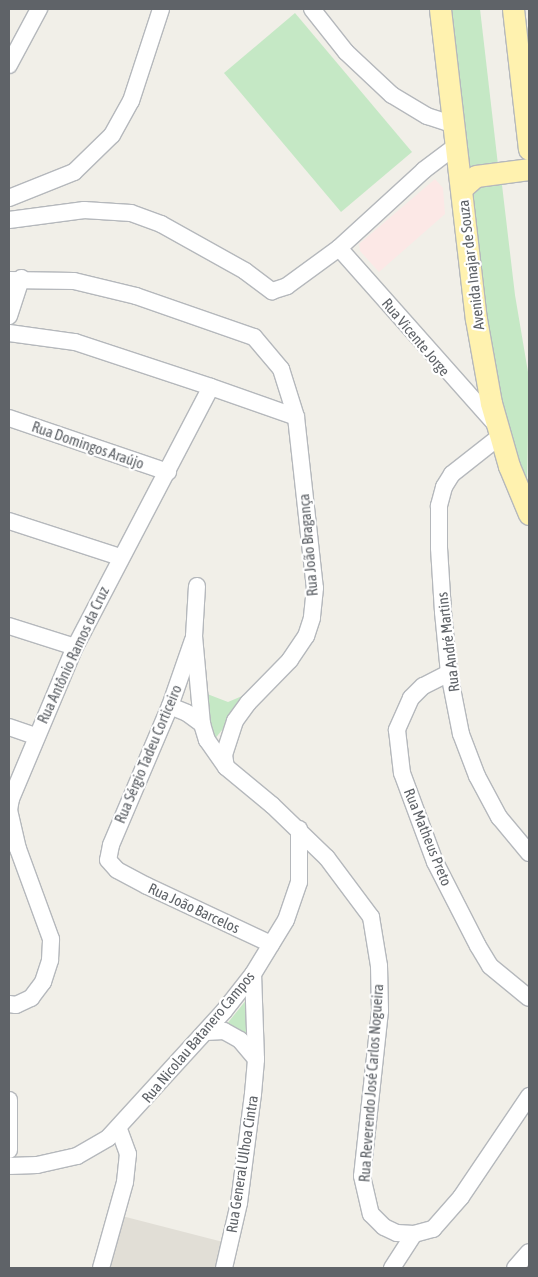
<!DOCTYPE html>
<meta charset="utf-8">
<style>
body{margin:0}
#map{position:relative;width:538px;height:1277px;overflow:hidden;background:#f1efe8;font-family:"Asap Condensed",sans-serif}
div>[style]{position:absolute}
.education>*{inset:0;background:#e1ded6}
.medical>*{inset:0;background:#fce8e6}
.green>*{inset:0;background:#c5e8c5}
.roads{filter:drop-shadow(1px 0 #b5b8bc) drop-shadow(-1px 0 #b5b8bc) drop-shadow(0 1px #b5b8bc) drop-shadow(0 -1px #b5b8bc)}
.minor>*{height:16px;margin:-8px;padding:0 8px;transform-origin:8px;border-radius:8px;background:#fff}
.major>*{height:21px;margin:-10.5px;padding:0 10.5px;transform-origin:10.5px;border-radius:10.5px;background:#fff2af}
span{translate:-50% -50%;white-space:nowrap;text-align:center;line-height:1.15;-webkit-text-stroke:4.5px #fff;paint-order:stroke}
.street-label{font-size:15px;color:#5f6368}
.frame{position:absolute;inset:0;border:10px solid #5f6368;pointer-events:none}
</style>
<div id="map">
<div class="education">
<div style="clip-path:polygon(122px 1216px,223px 1242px,215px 1268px,108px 1268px)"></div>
</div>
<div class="medical">
<div style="clip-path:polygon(435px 179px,443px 188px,445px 214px,379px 272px,360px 251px,359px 244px)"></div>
</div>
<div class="green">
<div style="clip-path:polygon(448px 9px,480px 9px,498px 165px,468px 171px)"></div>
<div style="clip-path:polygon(295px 13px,412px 152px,341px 212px,224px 73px)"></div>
<div style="clip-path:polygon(483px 185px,502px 185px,515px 295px,529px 378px,527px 486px,493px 375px,468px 200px)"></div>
<div style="clip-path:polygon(254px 691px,209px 746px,202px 692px,228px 702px)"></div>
<div style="clip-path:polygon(247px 999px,251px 1042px,226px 1025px)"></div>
</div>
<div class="roads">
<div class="minor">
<div style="left:312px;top:9px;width:55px;rotate:51.7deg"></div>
<div style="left:346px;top:52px;width:63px;rotate:43.1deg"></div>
<div style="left:392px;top:95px;width:41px;rotate:31deg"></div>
<div style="left:427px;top:116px;width:28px;rotate:18deg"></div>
<div style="left:9px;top:65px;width:64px;rotate:-61.8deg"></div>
<div style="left:9px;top:198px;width:70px;rotate:-21.8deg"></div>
<div style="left:74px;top:172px;width:53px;rotate:-44.2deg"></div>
<div style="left:112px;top:135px;width:39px;rotate:-61deg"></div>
<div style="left:131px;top:101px;width:97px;rotate:-71.9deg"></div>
<div style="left:9px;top:220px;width:76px;rotate:-7.6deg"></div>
<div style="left:84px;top:210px;width:47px;rotate:3.7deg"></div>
<div style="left:131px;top:213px;width:32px;rotate:20deg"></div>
<div style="left:161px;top:224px;width:96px;rotate:29.2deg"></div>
<div style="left:245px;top:271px;width:34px;rotate:37deg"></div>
<div style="left:272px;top:291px;width:16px;rotate:-18deg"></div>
<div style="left:287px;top:286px;width:64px;rotate:-36.2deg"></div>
<div style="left:339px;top:248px;width:115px;rotate:-42.5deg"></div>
<div style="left:424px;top:170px;width:40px;rotate:-37deg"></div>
<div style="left:339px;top:248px;width:235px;rotate:48.4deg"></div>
<div style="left:9px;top:280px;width:65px;rotate:0.9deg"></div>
<div style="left:74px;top:281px;width:64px;rotate:13.6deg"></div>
<div style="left:136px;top:296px;width:125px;rotate:19.2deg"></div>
<div style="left:254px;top:337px;width:42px;rotate:49.8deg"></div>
<div style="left:281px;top:369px;width:50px;rotate:72.6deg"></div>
<div style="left:296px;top:417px;width:172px;rotate:83.7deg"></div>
<div style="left:315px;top:588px;width:30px;rotate:96deg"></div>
<div style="left:312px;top:618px;width:19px;rotate:108deg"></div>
<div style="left:306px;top:636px;width:29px;rotate:124deg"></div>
<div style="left:290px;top:660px;width:60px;rotate:134.3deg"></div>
<div style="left:248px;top:703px;width:22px;rotate:126deg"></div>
<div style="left:235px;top:721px;width:36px;rotate:108deg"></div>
<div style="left:224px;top:755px;width:12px;rotate:81deg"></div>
<div style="left:9px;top:316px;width:40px;rotate:-72deg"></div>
<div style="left:9px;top:333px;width:67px;rotate:7.8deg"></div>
<div style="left:75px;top:342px;width:143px;rotate:18.3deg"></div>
<div style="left:9px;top:418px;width:168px;rotate:18.8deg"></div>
<div style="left:499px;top:437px;width:60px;rotate:141.8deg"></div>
<div style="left:452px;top:474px;width:15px;rotate:122deg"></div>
<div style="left:444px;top:487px;width:20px;rotate:105deg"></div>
<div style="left:439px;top:506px;width:42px;rotate:90deg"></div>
<div style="left:439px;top:548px;width:64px;rotate:86.4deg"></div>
<div style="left:443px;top:612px;width:61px;rotate:84.4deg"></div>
<div style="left:449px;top:673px;width:62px;rotate:78.9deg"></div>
<div style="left:461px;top:734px;width:45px;rotate:69.1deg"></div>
<div style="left:477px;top:776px;width:47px;rotate:61.8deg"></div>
<div style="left:499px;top:817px;width:47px;rotate:50.2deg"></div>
<div style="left:9px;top:521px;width:117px;rotate:18deg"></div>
<div style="left:197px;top:586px;width:50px;rotate:93.4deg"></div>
<div style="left:194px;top:636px;width:88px;rotate:84.8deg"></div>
<div style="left:202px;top:724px;width:17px;rotate:73deg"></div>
<div style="left:207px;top:740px;width:33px;rotate:55deg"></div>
<div style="left:226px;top:767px;width:60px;rotate:39.6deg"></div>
<div style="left:272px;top:805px;width:76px;rotate:43.9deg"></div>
<div style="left:327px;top:858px;width:74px;rotate:53.3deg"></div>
<div style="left:371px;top:917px;width:50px;rotate:80.7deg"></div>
<div style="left:379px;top:966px;width:45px;rotate:88.7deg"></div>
<div style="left:380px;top:1011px;width:166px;rotate:96.2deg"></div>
<div style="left:362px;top:1176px;width:39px;rotate:77deg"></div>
<div style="left:371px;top:1214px;width:18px;rotate:45deg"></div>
<div style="left:384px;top:1227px;width:14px;rotate:25deg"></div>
<div style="left:397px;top:1233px;width:17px;rotate:3deg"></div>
<div style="left:414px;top:1234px;width:20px;rotate:-15deg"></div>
<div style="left:433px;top:1229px;width:43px;rotate:-48.8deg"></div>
<div style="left:461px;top:1197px;width:122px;rotate:-56deg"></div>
<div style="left:9px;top:626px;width:69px;rotate:17.7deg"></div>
<div style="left:193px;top:640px;width:70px;rotate:109.2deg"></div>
<div style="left:170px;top:706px;width:151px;rotate:113deg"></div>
<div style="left:111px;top:845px;width:15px;rotate:101deg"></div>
<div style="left:108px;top:860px;width:13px;rotate:48deg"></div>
<div style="left:117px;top:870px;width:34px;rotate:28deg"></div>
<div style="left:147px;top:886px;width:137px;rotate:25.1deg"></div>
<div style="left:449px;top:673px;width:29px;rotate:153deg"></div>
<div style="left:423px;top:686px;width:17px;rotate:135deg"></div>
<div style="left:411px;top:698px;width:35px;rotate:114deg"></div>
<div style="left:397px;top:730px;width:43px;rotate:83.4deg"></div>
<div style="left:402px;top:773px;width:95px;rotate:69.7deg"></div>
<div style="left:435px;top:862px;width:94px;rotate:62.9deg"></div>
<div style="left:478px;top:946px;width:23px;rotate:59deg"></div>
<div style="left:490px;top:966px;width:50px;rotate:39.4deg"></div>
<div style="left:170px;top:706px;width:18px;rotate:22deg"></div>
<div style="left:187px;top:713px;width:19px;rotate:36deg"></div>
<div style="left:9px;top:727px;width:28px;rotate:19deg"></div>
<div style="left:9px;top:1004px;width:7px;rotate:8deg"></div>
<div style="left:16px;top:1005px;width:17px;rotate:-25deg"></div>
<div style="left:31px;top:998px;width:20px;rotate:-53deg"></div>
<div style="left:43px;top:982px;width:23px;rotate:-72deg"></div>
<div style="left:50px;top:960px;width:21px;rotate:-87deg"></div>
<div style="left:51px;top:939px;width:96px;rotate:-110.1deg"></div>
<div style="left:18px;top:849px;width:40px;rotate:-103deg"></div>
<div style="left:9px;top:810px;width:11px;rotate:-80deg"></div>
<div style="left:11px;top:799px;width:165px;rotate:-67.2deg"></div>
<div style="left:75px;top:647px;width:293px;rotate:-62.4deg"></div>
<div style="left:211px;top:387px;width:90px;rotate:19.4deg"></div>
<div style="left:206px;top:1032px;width:18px;rotate:-3deg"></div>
<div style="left:224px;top:1031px;width:18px;rotate:29deg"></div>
<div style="left:240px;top:1040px;width:25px;rotate:50deg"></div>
<div style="left:9px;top:1100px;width:50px;rotate:90deg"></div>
<div style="left:9px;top:1166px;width:28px;rotate:-2deg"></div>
<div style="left:37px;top:1165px;width:41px;rotate:-12.7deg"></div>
<div style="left:77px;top:1156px;width:36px;rotate:-30deg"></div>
<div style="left:108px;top:1138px;width:172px;rotate:-47.6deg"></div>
<div style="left:224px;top:1011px;width:47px;rotate:-51.9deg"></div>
<div style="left:253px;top:974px;width:63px;rotate:-58.6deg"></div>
<div style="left:286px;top:920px;width:40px;rotate:-71.1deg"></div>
<div style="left:299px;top:882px;width:53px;rotate:-90deg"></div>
<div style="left:101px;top:1268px;width:89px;rotate:-74.4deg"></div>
<div style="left:125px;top:1182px;width:28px;rotate:-84deg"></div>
<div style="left:128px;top:1154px;width:27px;rotate:-110deg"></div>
<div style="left:224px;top:1268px;width:67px;rotate:-77deg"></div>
<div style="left:239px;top:1203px;width:110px;rotate:-82.7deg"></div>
<div style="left:253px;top:1094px;width:35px;rotate:-85deg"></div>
<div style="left:256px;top:1059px;width:85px;rotate:-92deg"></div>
<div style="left:392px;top:1268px;width:40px;rotate:-57.1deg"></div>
<div style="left:515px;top:1268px;width:21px;rotate:-49deg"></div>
</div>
<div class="major">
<div style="left:440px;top:9px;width:312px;rotate:83.4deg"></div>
<div style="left:476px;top:319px;width:85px;rotate:79.9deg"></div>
<div style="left:491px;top:403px;width:66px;rotate:74.1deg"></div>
<div style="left:509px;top:466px;width:52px;rotate:67.4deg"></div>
<div style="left:513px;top:9px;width:141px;rotate:83.5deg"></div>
<div style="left:462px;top:188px;width:18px;rotate:-41deg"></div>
<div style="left:476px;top:176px;width:53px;rotate:-7.5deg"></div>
</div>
</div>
<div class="street-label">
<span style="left:471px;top:265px;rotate:-97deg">Avenida Inajar de Souza</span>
<span style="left:416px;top:337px;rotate:50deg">Rua Vicente Jorge</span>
<span style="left:88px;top:445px;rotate:19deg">Rua Domingos Araújo</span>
<span style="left:308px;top:545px;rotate:-95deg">Rua João Bragança</span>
<span style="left:448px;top:642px;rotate:-97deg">Rua André Martins</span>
<span style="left:73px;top:655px;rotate:-65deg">Rua Antônio Ramos da Cruz</span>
<span style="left:148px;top:754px;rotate:-67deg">Rua Sérgio Tadeu Corticeiro</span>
<span style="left:428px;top:837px;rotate:68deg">Rua Matheus Preto</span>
<span style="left:194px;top:908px;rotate:25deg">Rua João Barcelos</span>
<span style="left:198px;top:1037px;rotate:-50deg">Rua Nicolau Batanero Campos</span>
<span style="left:371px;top:1083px;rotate:-86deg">Rua Reverendo José Carlos Nogueira</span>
<span style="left:242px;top:1164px;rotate:-81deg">Rua General Ulhoa Cintra</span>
</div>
<div class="frame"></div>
</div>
